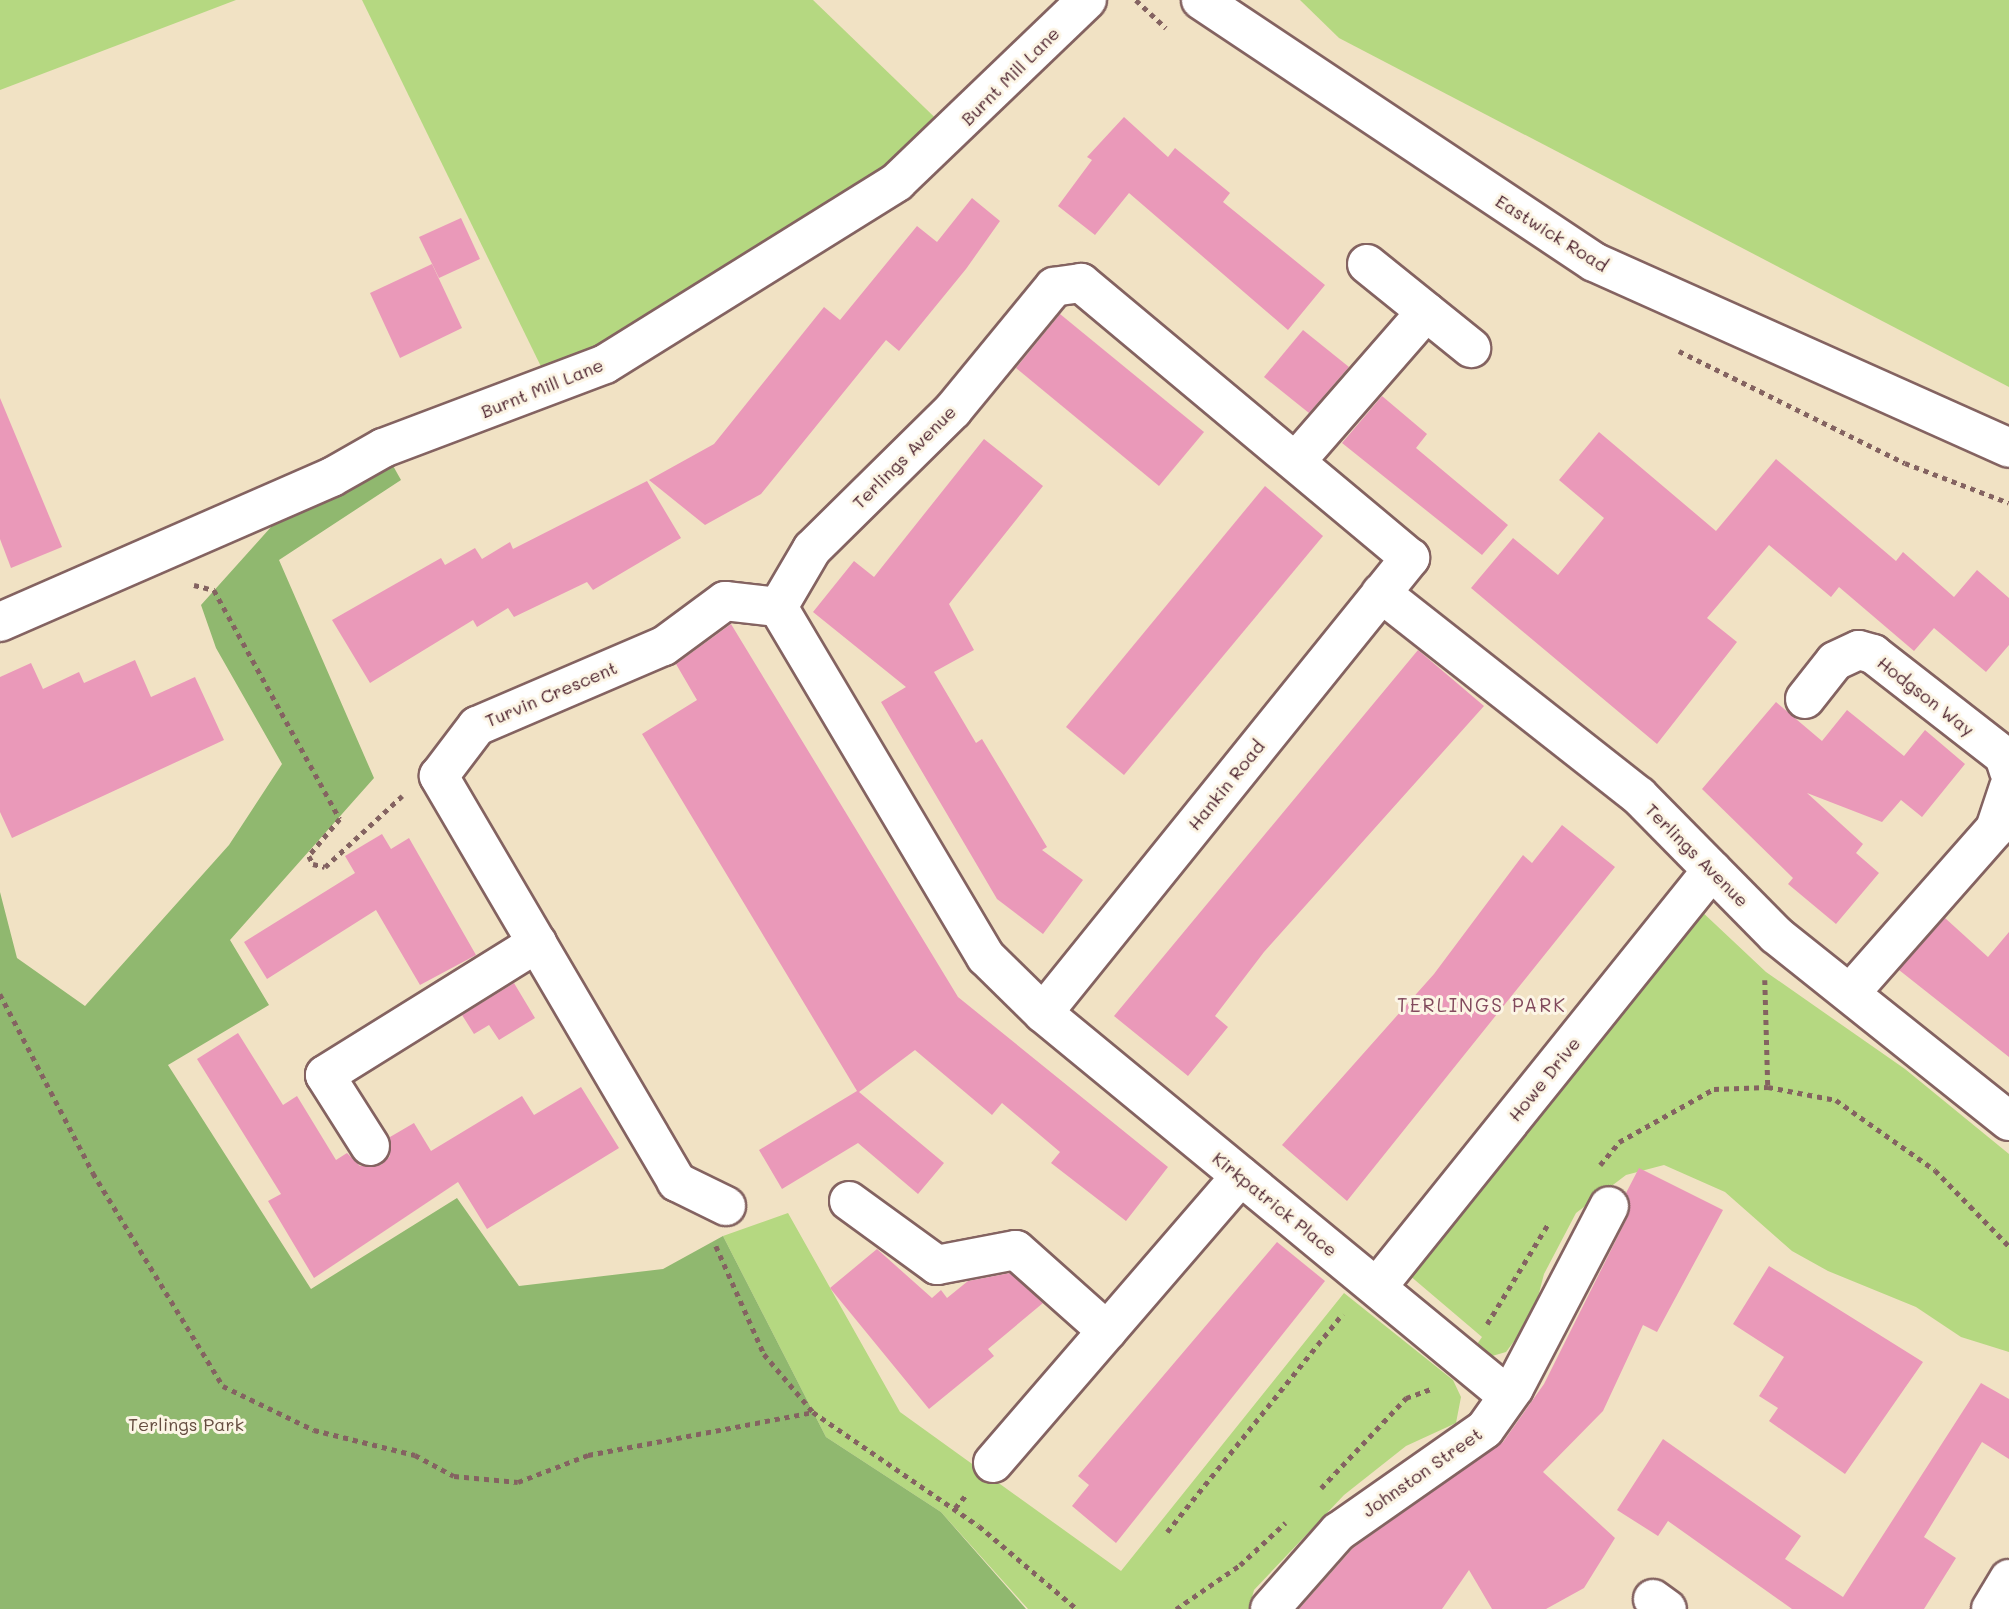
<!DOCTYPE html>
<style>
body{margin:0}
#map{position:relative;width:2009px;height:1609px;overflow:hidden;background:#f1e2c4;font-family:Mali,sans-serif}
div>[style]{position:absolute}
.green>*{inset:0;background:#b5d881}
.forest>*{inset:0;background:#90b86f}
.building>*{inset:0;background:#ea99b9}
.path>*{height:4.5px;margin-top:-2.25px;transform-origin:0;background:repeating-linear-gradient(90deg,#846361 0 5px,transparent 0 10px)}
.roads{filter:drop-shadow(2px 0 #846361) drop-shadow(-2px 0 #846361) drop-shadow(0 2px #846361) drop-shadow(0 -2px #846361)}
.minor>*{height:38px;margin:-19px;padding:0 19px;transform-origin:19px;border-radius:19px;background:#fff}
span{translate:-50% -50%;white-space:nowrap;text-align:center;line-height:1.15;-webkit-text-stroke:6px #fcf5e5;paint-order:stroke}
.street-label{font-size:18px;color:#4a1f2b}
.park-label{font-size:18px;color:#654d40}
.neighbourhood-label{font-size:19px;color:#824a5d;letter-spacing:2px}
</style>
<div id="map">
<div class="green">
<div style="clip-path:polygon(0 0,236px 0,0 90px)"></div>
<div style="clip-path:polygon(362px 0,813px 0,952px 134px,551px 387px)"></div>
<div style="clip-path:polygon(1300px 0,2009px 0,2009px 387px,1339px 38px)"></div>
<div style="clip-path:polygon(1699px 909px,1766px 972px,1905px 1069px,2009px 1154px,2009px 1352px,1961px 1337px,1916px 1307px,1828px 1271px,1792px 1251px,1725px 1192px,1664px 1165px,1626px 1175px,1576px 1213px,1544px 1274px,1533px 1316px,1506px 1352px,1492px 1356px,1475px 1347px,1482px 1337px,1402px 1269px)"></div>
<div style="clip-path:polygon(788px 1213px,900px 1412px,1121px 1571px,1344px 1293px,1453px 1380px,1461px 1397px,1456px 1423px,1406px 1446px,1344px 1495px,1254px 1590px,1249px 1609px,1028px 1609px,941px 1512px,826px 1437px,723px 1236px)"></div>
</div>
<div class="forest">
<div style="clip-path:polygon(383px 448px,401px 480px,279px 560px,374px 778px,230px 940px,269px 1005px,168px 1065px,311px 1289px,457px 1198px,519px 1286px,663px 1269px,723px 1236px,826px 1437px,941px 1512px,1026px 1609px,0 1609px,0 892px,17px 958px,85px 1006px,229px 845px,282px 764px,216px 648px,201px 605px,271px 527px,259px 494px)"></div>
</div>
<div class="building">
<div style="clip-path:polygon(1124px 117px,1168px 157px,1175px 148px,1230px 193px,1223px 202px,1325px 285px,1288px 330px,1129px 193px,1095px 235px,1058px 206px,1092px 160px,1087px 157px)"></div>
<div style="clip-path:polygon(972px 198px,1000px 221px,966px 269px,899px 351px,886px 340px,761px 494px,705px 525px,649px 480px,714px 444px,824px 307px,840px 320px,917px 226px,937px 242px)"></div>
<div style="clip-path:polygon(461px 218px,480px 259px,439px 278px,419px 237px)"></div>
<div style="clip-path:polygon(432px 264px,462px 328px,400px 358px,370px 293px)"></div>
<div style="clip-path:polygon(1060px 314px,1204px 432px,1159px 486px,1016px 368px)"></div>
<div style="clip-path:polygon(1303px 330px,1349px 367px,1309px 413px,1264px 377px)"></div>
<div style="clip-path:polygon(1382px 396px,1427px 434px,1416px 448px,1508px 525px,1482px 555px,1342px 443px)"></div>
<div style="clip-path:polygon(0 398px,62px 547px,11px 568px,0 539px)"></div>
<div style="clip-path:polygon(1599px 432px,1716px 531px,1776px 459px,1896px 561px,1903px 552px,1954px 597px,1977px 570px,2009px 598px,2009px 645px,1986px 672px,1934px 628px,1914px 651px,1839px 587px,1831px 597px,1769px 545px,1707px 618px,1737px 642px,1657px 744px,1471px 588px,1513px 538px,1558px 575px,1604px 518px,1559px 480px)"></div>
<div style="clip-path:polygon(984px 439px,1043px 486px,949px 604px,974px 650px,934px 672px,976px 743px,982px 739px,1047px 847px,1042px 850px,1083px 880px,1043px 934px,997px 899px,881px 702px,906px 687px,813px 612px,854px 561px,874px 577px)"></div>
<div style="clip-path:polygon(647px 481px,681px 538px,593px 590px,587px 582px,514px 617px,508px 608px,477px 627px,473px 620px,370px 683px,332px 620px,441px 558px,445px 565px,475px 548px,482px 559px,510px 542px,513px 549px)"></div>
<div style="clip-path:polygon(1265px 486px,1323px 536px,1124px 775px,1066px 727px)"></div>
<div style="clip-path:polygon(731px 624px,958px 997px,1168px 1167px,1126px 1221px,1051px 1163px,1060px 1152px,1002px 1103px,992px 1115px,915px 1050px,859px 1092px,944px 1163px,918px 1194px,858px 1143px,782px 1189px,759px 1150px,857px 1091px,642px 734px,697px 700px,676px 664px)"></div>
<div style="clip-path:polygon(1418px 650px,1484px 706px,1264px 952px,1215px 1016px,1228px 1027px,1188px 1076px,1114px 1016px)"></div>
<div style="clip-path:polygon(135px 660px,151px 697px,195px 677px,224px 740px,12px 838px,0 812px,0 677px,31px 663px,43px 689px,79px 672px,84px 683px)"></div>
<div style="clip-path:polygon(1776px 702px,1822px 741px,1847px 710px,1904px 756px,1925px 730px,1965px 764px,1922px 817px,1901px 800px,1882px 822px,1807px 793px,1863px 844px,1856px 853px,1879px 873px,1836px 924px,1788px 884px,1793px 878px,1702px 789px)"></div>
<div style="clip-path:polygon(1562px 825px,1615px 867px,1347px 1201px,1282px 1145px,1434px 974px,1523px 855px,1532px 863px)"></div>
<div style="clip-path:polygon(382px 834px,391px 849px,409px 838px,476px 955px,420px 985px,376px 910px,267px 979px,244px 942px,355px 873px,345px 856px)"></div>
<div style="clip-path:polygon(1945px 918px,1988px 957px,2009px 932px,2009px 1057px,1899px 970px)"></div>
<div style="clip-path:polygon(514px 983px,535px 1018px,499px 1040px,489px 1025px,474px 1034px,462px 1015px)"></div>
<div style="clip-path:polygon(238px 1033px,283px 1105px,297px 1096px,336px 1160px,347px 1153px,360px 1166px,381px 1165px,390px 1156px,390px 1137px,414px 1123px,431px 1151px,522px 1096px,534px 1115px,581px 1087px,619px 1148px,487px 1229px,458px 1182px,314px 1278px,268px 1201px,281px 1194px,197px 1059px)"></div>
<div style="clip-path:polygon(1639px 1168px,1723px 1210px,1657px 1332px,1643px 1325px,1603px 1411px,1543px 1472px,1615px 1538px,1584px 1588px,1546px 1609px,1492px 1609px,1469px 1570px,1442px 1609px,1299px 1609px,1353px 1548px,1503px 1442px,1544px 1384px,1628px 1216px,1626px 1193px)"></div>
<div style="clip-path:polygon(1277px 1242px,1325px 1281px,1116px 1543px,1072px 1506px,1089px 1485px,1078px 1476px)"></div>
<div style="clip-path:polygon(877px 1249px,932px 1298px,941px 1290px,947px 1298px,968px 1281px,1010px 1273px,1043px 1303px,988px 1349px,994px 1356px,929px 1409px,830px 1288px)"></div>
<div style="clip-path:polygon(1769px 1266px,1923px 1362px,1845px 1474px,1769px 1421px,1778px 1408px,1759px 1396px,1784px 1357px,1733px 1324px)"></div>
<div style="clip-path:polygon(1981px 1383px,2009px 1399px,2009px 1459px,1982px 1442px,1924px 1537px,1956px 1558px,1924px 1609px,1792px 1609px,1668px 1521px,1658px 1536px,1617px 1510px,1663px 1439px,1801px 1536px,1785px 1559px,1843px 1597px)"></div>
</div>
<div class="path">
<div style="left:1136px;top:0;width:41px;rotate:43deg"></div>
<div style="left:1679px;top:351px;width:252px;rotate:26.4deg"></div>
<div style="left:1905px;top:463px;width:111px;rotate:21deg"></div>
<div style="left:194px;top:585px;width:21px;rotate:14deg"></div>
<div style="left:214px;top:590px;width:261px;rotate:61.2deg"></div>
<div style="left:340px;top:819px;width:48px;rotate:130deg"></div>
<div style="left:309px;top:856px;width:9px;rotate:63deg"></div>
<div style="left:313px;top:864px;width:12px;rotate:14deg"></div>
<div style="left:325px;top:867px;width:105px;rotate:-42.7deg"></div>
<div style="left:1765px;top:980px;width:107px;rotate:88.4deg"></div>
<div style="left:0;top:994px;width:202px;rotate:62.5deg"></div>
<div style="left:93px;top:1173px;width:250px;rotate:58.6deg"></div>
<div style="left:223px;top:1386px;width:101px;rotate:25.8deg"></div>
<div style="left:314px;top:1430px;width:104px;rotate:13.9deg"></div>
<div style="left:415px;top:1455px;width:44px;rotate:28.3deg"></div>
<div style="left:454px;top:1476px;width:64px;rotate:5.4deg"></div>
<div style="left:518px;top:1482px;width:75px;rotate:-21.1deg"></div>
<div style="left:588px;top:1455px;width:229px;rotate:-10.8deg"></div>
<div style="left:1600px;top:1165px;width:30px;rotate:-50deg"></div>
<div style="left:1619px;top:1142px;width:109px;rotate:-29.2deg"></div>
<div style="left:1714px;top:1089px;width:54px;rotate:-2.1deg"></div>
<div style="left:1768px;top:1087px;width:69px;rotate:10.8deg"></div>
<div style="left:1836px;top:1100px;width:121px;rotate:35.3deg"></div>
<div style="left:1935px;top:1170px;width:106px;rotate:45.8deg"></div>
<div style="left:716px;top:1246px;width:118px;rotate:66deg"></div>
<div style="left:764px;top:1354px;width:76px;rotate:49.8deg"></div>
<div style="left:813px;top:1412px;width:201px;rotate:34.5deg"></div>
<div style="left:979px;top:1526px;width:128px;rotate:40.3deg"></div>
<div style="left:1487px;top:1324px;width:117px;rotate:-58.6deg"></div>
<div style="left:1321px;top:1488px;width:124px;rotate:-46.6deg"></div>
<div style="left:1406px;top:1398px;width:29px;rotate:-20deg"></div>
<div style="left:955px;top:1508px;width:16px;rotate:-50deg"></div>
<div style="left:1167px;top:1532px;width:280px;rotate:-51.2deg"></div>
<div style="left:1176px;top:1609px;width:78px;rotate:-34.5deg"></div>
<div style="left:1240px;top:1565px;width:62px;rotate:-43deg"></div>
</div>
<div class="roads">
<div class="minor">
<div style="left:1201px;top:0;width:472px;rotate:33.7deg"></div>
<div style="left:1594px;top:262px;width:455px;rotate:24.1deg"></div>
<div style="left:1367px;top:264px;width:134px;rotate:38.9deg"></div>
<div style="left:1296px;top:461px;width:198px;rotate:-48.9deg"></div>
<div style="left:1381px;top:593px;width:328px;rotate:38.2deg"></div>
<div style="left:1639px;top:796px;width:195px;rotate:45.4deg"></div>
<div style="left:1776px;top:935px;width:298px;rotate:38.6deg"></div>
<div style="left:0;top:622px;width:362px;rotate:-23.6deg"></div>
<div style="left:332px;top:477px;width:59px;rotate:-29.6deg"></div>
<div style="left:383px;top:448px;width:237px;rotate:-20.7deg"></div>
<div style="left:605px;top:364px;width:344px;rotate:-31.9deg"></div>
<div style="left:897px;top:182px;width:263px;rotate:-43.8deg"></div>
<div style="left:1805px;top:699px;width:48px;rotate:-51.7deg"></div>
<div style="left:1835px;top:661px;width:26px;rotate:-25deg"></div>
<div style="left:1859px;top:650px;width:15px;rotate:16deg"></div>
<div style="left:1873px;top:654px;width:166px;rotate:37.9deg"></div>
<div style="left:2004px;top:756px;width:16px;rotate:72deg"></div>
<div style="left:1852px;top:991px;width:216px;rotate:-48.6deg"></div>
<div style="left:1995px;top:829px;width:44px;rotate:-71.6deg"></div>
<div style="left:1043px;top:1013px;width:585px;rotate:-51.11deg"></div>
<div style="left:1410px;top:558px;width:429px;rotate:-140.1deg"></div>
<div style="left:1081px;top:283px;width:27px;rotate:172deg"></div>
<div style="left:1054px;top:287px;width:159px;rotate:129.4deg"></div>
<div style="left:953px;top:410px;width:198px;rotate:135.4deg"></div>
<div style="left:812px;top:549px;width:67px;rotate:120.4deg"></div>
<div style="left:778px;top:607px;width:407px;rotate:59.3deg"></div>
<div style="left:986px;top:957px;width:80px;rotate:44.5deg"></div>
<div style="left:1043px;top:1013px;width:602px;rotate:39.48deg"></div>
<div style="left:370px;top:1146px;width:84px;rotate:-122.4deg"></div>
<div style="left:325px;top:1075px;width:250px;rotate:-31.9deg"></div>
<div style="left:849px;top:1201px;width:109px;rotate:36deg"></div>
<div style="left:937px;top:1265px;width:80px;rotate:-10.8deg"></div>
<div style="left:1016px;top:1250px;width:122px;rotate:41.7deg"></div>
<div style="left:726px;top:1206px;width:55px;rotate:-153.9deg"></div>
<div style="left:677px;top:1182px;width:471px;rotate:-120.4deg"></div>
<div style="left:439px;top:776px;width:63px;rotate:-52.8deg"></div>
<div style="left:477px;top:726px;width:203px;rotate:-23.2deg"></div>
<div style="left:664px;top:646px;width:76px;rotate:-36.4deg"></div>
<div style="left:725px;top:601px;width:53px;rotate:6.5deg"></div>
<div style="left:1377px;top:1287px;width:535px;rotate:-51.22deg"></div>
<div style="left:993px;top:1463px;width:379px;rotate:-49.2deg"></div>
<div style="left:1653px;top:1599px;width:17px;rotate:36deg"></div>
<div style="left:1270px;top:1609px;width:103px;rotate:-48.6deg"></div>
<div style="left:1338px;top:1532px;width:179px;rotate:-35deg"></div>
<div style="left:1485px;top:1429px;width:50px;rotate:-54.7deg"></div>
<div style="left:1514px;top:1388px;width:205px;rotate:-62.4deg"></div>
<div style="left:1991px;top:1609px;width:35px;rotate:-59deg"></div>
</div>
</div>
<div class="street-label">
<span style="left:1010px;top:76px;rotate:-45deg">Burnt Mill Lane</span>
<span style="left:1552px;top:233px;rotate:32deg">Eastwick Road</span>
<span style="left:542px;top:388px;rotate:-22deg">Burnt Mill Lane</span>
<span style="left:904px;top:457px;rotate:-45deg">Terlings Avenue</span>
<span style="left:551px;top:694px;rotate:-23deg">Turvin Crescent</span>
<span style="left:1926px;top:696px;rotate:38deg">Hodgson Way</span>
<span style="left:1226px;top:785px;rotate:-51deg">Hankin Road</span>
<span style="left:1697px;top:855px;rotate:45deg">Terlings Avenue</span>
<span style="left:1544px;top:1079px;rotate:-51deg">Howe Drive</span>
<span style="left:1275px;top:1204px;rotate:39deg">Kirkpatrick Place</span>
<span style="left:1422px;top:1472px;rotate:-35deg">Johnston Street</span>
</div>
<div class="park-label">
<span style="left:186px;top:1424px">Terlings Park</span>
</div>
<div class="neighbourhood-label">
<span style="left:1482px;top:1005px">TERLINGS PARK</span>
</div>
</div>
